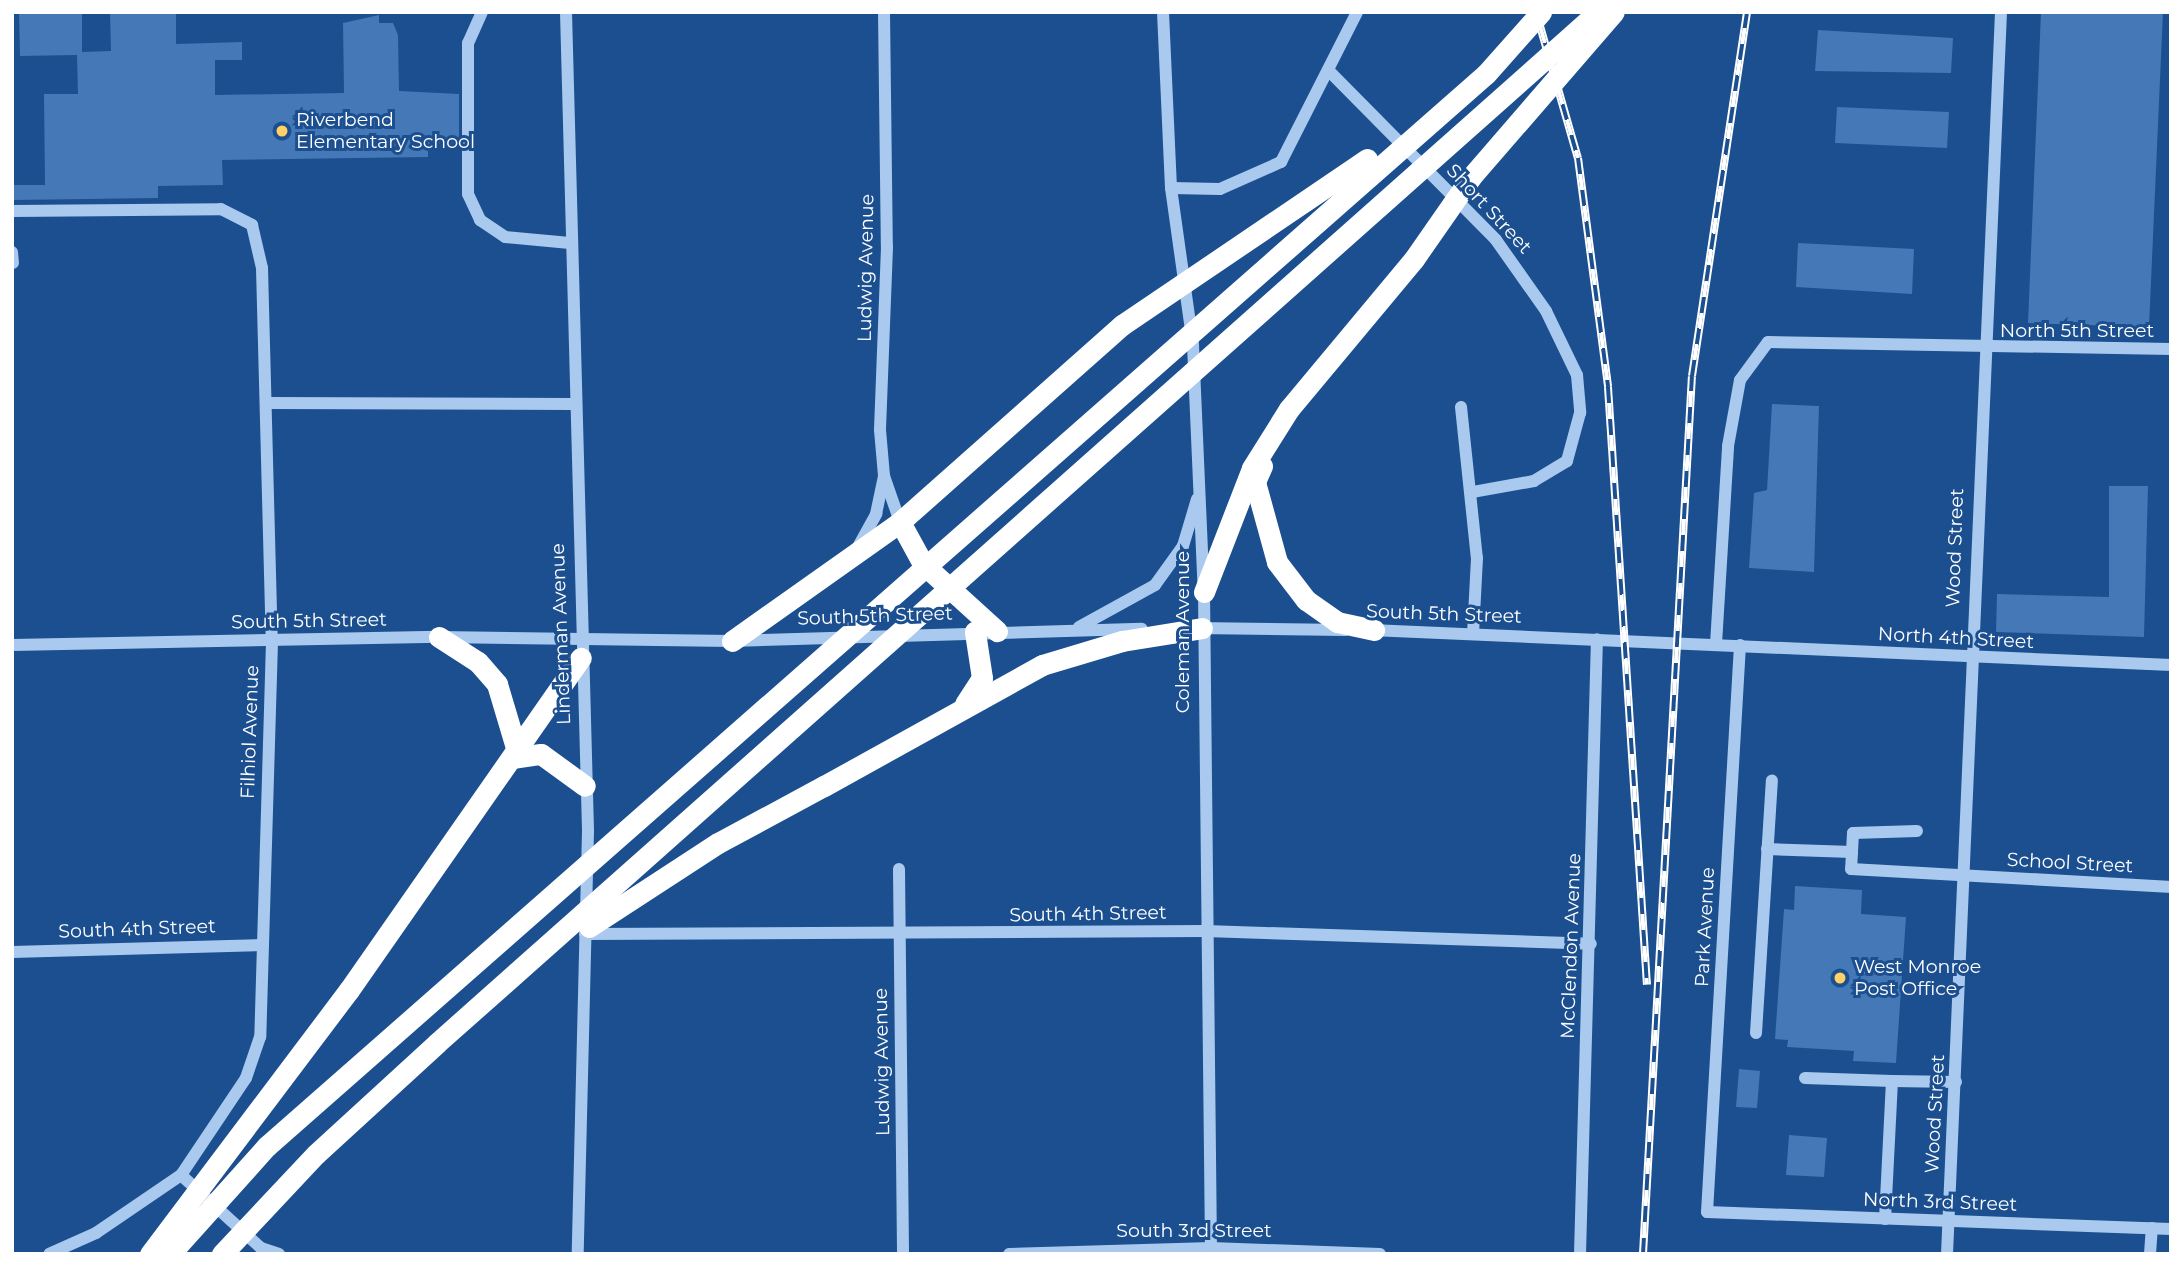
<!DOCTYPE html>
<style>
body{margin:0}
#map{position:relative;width:2183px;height:1266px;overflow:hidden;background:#1b4f8f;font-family:Montserrat,sans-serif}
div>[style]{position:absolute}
.building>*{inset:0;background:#4478b7}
.minor>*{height:12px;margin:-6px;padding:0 6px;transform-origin:6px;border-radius:6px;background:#a9c9ee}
.highway>*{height:21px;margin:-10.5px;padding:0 10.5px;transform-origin:10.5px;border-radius:10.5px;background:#fff}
.rail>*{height:8px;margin-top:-4px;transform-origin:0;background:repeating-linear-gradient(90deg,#1b4f8f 0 16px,#fff 0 32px);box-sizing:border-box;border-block:2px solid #fff}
.highway-bridge>*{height:21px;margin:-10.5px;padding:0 10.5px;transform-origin:10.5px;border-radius:10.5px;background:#fff}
.dots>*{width:19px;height:19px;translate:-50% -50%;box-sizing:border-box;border:4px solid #1b4f8f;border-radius:50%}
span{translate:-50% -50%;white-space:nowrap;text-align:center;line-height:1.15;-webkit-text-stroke:6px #1b4f8f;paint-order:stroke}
.poi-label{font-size:19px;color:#fff}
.left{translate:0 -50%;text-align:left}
.street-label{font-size:19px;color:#fff}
.frame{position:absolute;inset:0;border:14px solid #fff;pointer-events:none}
</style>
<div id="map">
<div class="building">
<div style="clip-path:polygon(19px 12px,82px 12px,82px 52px,111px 51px,110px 12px,176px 12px,176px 44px,242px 42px,242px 60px,215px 60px,215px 95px,344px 93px,343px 23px,379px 15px,379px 23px,393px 23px,398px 35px,399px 91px,459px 94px,459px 143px,428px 144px,428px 157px,222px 160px,223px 185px,158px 186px,158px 198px,14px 200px,14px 185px,45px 185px,44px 94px,78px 94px,77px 55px,20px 56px)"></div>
<div style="clip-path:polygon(2041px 12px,2163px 12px,2149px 327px,2028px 323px)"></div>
<div style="clip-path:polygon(1818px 30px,1953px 38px,1951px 73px,1815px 71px)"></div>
<div style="clip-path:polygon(1837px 107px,1949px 112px,1947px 148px,1835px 143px)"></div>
<div style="clip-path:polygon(1798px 243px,1914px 249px,1912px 294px,1796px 287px)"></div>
<div style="clip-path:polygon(1772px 404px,1819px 406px,1814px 572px,1749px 568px,1754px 493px,1767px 490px)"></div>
<div style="clip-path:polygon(2109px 486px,2148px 486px,2144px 637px,1996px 632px,1997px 594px,2109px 597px)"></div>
<div style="clip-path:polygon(1795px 886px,1862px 890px,1861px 914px,1906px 917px,1896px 1063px,1853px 1061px,1854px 1051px,1787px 1047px,1788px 1040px,1775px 1039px,1784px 909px,1794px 910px)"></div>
<div style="clip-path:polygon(1739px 1069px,1760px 1071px,1757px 1108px,1736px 1107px)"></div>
<div style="clip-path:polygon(1789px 1135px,1827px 1138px,1824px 1177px,1786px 1175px)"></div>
</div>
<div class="minor">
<div style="left:482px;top:12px;width:34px;rotate:114deg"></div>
<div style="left:468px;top:43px;width:151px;rotate:90deg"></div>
<div style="left:468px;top:194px;width:29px;rotate:65deg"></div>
<div style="left:480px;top:220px;width:30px;rotate:34deg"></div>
<div style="left:505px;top:237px;width:65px;rotate:5.3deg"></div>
<div style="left:566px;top:12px;width:819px;rotate:88.46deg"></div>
<div style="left:588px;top:831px;width:423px;rotate:91.4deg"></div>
<div style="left:884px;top:12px;width:235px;rotate:89.3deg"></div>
<div style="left:887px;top:247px;width:183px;rotate:92.2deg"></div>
<div style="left:880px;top:430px;width:46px;rotate:85deg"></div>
<div style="left:884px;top:476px;width:49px;rotate:70.8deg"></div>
<div style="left:1163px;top:12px;width:176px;rotate:87.4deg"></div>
<div style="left:1171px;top:188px;width:159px;rotate:82deg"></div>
<div style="left:1193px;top:345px;width:247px;rotate:87.5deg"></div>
<div style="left:1204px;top:592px;width:662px;rotate:89.39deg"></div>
<div style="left:1330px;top:72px;width:236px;rotate:45.3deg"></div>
<div style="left:1496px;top:240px;width:87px;rotate:54.8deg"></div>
<div style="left:1546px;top:311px;width:71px;rotate:64.2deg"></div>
<div style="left:1577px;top:375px;width:38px;rotate:85deg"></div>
<div style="left:1580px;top:413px;width:50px;rotate:105.2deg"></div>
<div style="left:1567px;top:461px;width:39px;rotate:149deg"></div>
<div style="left:1534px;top:481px;width:63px;rotate:169.9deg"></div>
<div style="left:1171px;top:188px;width:49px;rotate:1.2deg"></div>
<div style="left:1220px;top:189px;width:67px;rotate:-23.9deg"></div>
<div style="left:1281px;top:162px;width:168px;rotate:-63.1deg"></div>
<div style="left:12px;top:211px;width:209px;rotate:-0.5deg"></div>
<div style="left:221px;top:209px;width:35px;rotate:27deg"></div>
<div style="left:252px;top:225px;width:44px;rotate:76.9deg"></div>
<div style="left:262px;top:268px;width:374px;rotate:88.5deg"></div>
<div style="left:272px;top:642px;width:395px;rotate:91.7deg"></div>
<div style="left:260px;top:1037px;width:43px;rotate:108.9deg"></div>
<div style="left:246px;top:1078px;width:117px;rotate:123.8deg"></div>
<div style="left:181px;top:1175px;width:103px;rotate:145.7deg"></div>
<div style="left:96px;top:1233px;width:51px;rotate:155.9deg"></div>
<div style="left:12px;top:252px;width:11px;rotate:85deg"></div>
<div style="left:266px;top:403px;width:307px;rotate:0.2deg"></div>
<div style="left:1461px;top:407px;width:152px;rotate:84deg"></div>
<div style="left:1477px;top:558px;width:76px;rotate:93deg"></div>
<div style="left:858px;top:547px;width:38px;rotate:-61deg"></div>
<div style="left:876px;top:514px;width:39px;rotate:-78deg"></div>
<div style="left:1079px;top:627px;width:87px;rotate:-28.9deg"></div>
<div style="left:1155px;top:585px;width:48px;rotate:-54.3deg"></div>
<div style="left:1183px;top:546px;width:49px;rotate:-73.4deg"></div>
<div style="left:1196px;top:628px;width:149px;rotate:0.8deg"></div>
<div style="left:1371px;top:630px;width:801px;rotate:2.51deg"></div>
<div style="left:1716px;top:644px;width:198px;rotate:-86.5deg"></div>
<div style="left:1728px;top:446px;width:67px;rotate:-79.7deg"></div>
<div style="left:1740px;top:380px;width:47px;rotate:-53.6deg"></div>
<div style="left:1768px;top:342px;width:403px;rotate:1deg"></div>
<div style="left:12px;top:645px;width:427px;rotate:-1.1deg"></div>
<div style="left:439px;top:637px;width:293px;rotate:0.8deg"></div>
<div style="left:732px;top:641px;width:410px;rotate:-1.7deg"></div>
<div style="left:1740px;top:645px;width:568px;rotate:93.33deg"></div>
<div style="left:1707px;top:1212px;width:464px;rotate:2.1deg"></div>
<div style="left:1767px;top:849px;width:85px;rotate:2deg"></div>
<div style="left:1852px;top:852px;width:17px;rotate:93deg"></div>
<div style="left:1851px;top:869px;width:321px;rotate:3.2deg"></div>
<div style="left:1852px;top:852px;width:19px;rotate:-87deg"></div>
<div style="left:1853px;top:833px;width:64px;rotate:-1.8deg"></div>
<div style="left:899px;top:869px;width:385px;rotate:89.4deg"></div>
<div style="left:585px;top:934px;width:621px;rotate:-0.28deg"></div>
<div style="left:1206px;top:931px;width:385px;rotate:1.9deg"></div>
<div style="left:12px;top:952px;width:251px;rotate:-1.6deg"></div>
<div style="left:1756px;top:1033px;width:253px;rotate:-86.4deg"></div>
<div style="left:1805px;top:1078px;width:87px;rotate:2deg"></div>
<div style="left:181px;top:1175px;width:108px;rotate:42.4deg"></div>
<div style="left:261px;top:1248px;width:19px;rotate:18deg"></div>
<div style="left:1885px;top:1219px;width:138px;rotate:-87.1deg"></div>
<div style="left:1892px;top:1081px;width:64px;rotate:0.9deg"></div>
<div style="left:1009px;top:1254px;width:202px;rotate:-1.7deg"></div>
<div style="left:1211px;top:1248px;width:169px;rotate:2deg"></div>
<div style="left:1580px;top:1254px;width:615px;rotate:-88.42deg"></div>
<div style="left:1947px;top:1254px;width:1243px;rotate:-87.51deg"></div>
<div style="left:2150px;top:1254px;width:26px;rotate:-86deg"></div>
</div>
<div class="highway">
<div style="left:1262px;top:466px;width:17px;rotate:114deg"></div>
<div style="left:1255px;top:482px;width:83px;rotate:74.6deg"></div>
<div style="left:1277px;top:562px;width:48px;rotate:52.7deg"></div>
<div style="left:1306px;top:600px;width:38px;rotate:35deg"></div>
<div style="left:1337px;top:622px;width:38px;rotate:12deg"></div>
<div style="left:900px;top:522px;width:48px;rotate:61.3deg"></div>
<div style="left:923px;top:564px;width:100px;rotate:42.2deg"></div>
<div style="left:1204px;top:592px;width:133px;rotate:-68.8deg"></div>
<div style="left:1252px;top:468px;width:70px;rotate:-57.9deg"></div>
<div style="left:1289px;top:409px;width:195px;rotate:-50.2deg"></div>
<div style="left:439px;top:637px;width:46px;rotate:32.7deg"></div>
<div style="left:478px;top:662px;width:29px;rotate:49deg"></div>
<div style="left:497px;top:684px;width:70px;rotate:73.4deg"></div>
<div style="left:732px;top:641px;width:206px;rotate:-35.3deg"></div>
<div style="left:900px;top:522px;width:297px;rotate:-41.6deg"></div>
<div style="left:965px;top:704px;width:31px;rotate:-57deg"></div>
<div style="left:982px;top:678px;width:47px;rotate:-98.7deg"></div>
<div style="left:512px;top:758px;width:29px;rotate:-8deg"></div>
<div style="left:541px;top:754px;width:54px;rotate:36deg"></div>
<div style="left:824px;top:786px;width:249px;rotate:-29deg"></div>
<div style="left:1042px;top:665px;width:84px;rotate:-16.7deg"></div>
<div style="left:1122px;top:641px;width:81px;rotate:-9.2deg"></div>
<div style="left:349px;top:990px;width:405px;rotate:-55.1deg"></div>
</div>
<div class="rail">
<div style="left:1536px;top:12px;width:152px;rotate:74deg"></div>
<div style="left:1578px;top:158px;width:231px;rotate:82.5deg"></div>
<div style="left:1608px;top:387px;width:599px;rotate:86.27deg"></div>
<div style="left:1643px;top:1254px;width:879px;rotate:-86.81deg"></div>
<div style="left:1692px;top:376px;width:368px;rotate:-81.4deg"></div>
</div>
<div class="highway-bridge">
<div style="left:1414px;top:259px;width:100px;rotate:-55.2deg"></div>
<div style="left:1471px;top:177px;width:218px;rotate:-49.1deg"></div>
<div style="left:1122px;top:325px;width:296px;rotate:-34.1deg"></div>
<div style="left:589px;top:927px;width:154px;rotate:-33.1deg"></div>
<div style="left:718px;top:843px;width:120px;rotate:-28.3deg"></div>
<div style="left:150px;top:1254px;width:331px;rotate:-53deg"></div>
<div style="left:170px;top:1254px;width:145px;rotate:-48.1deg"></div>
<div style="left:267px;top:1146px;width:1623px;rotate:-41.33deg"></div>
<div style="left:1486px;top:74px;width:83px;rotate:-48.4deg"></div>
<div style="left:222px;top:1254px;width:137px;rotate:-46.8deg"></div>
<div style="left:316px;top:1154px;width:164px;rotate:-42.5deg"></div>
<div style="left:437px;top:1043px;width:1553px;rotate:-41.61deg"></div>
</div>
<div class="dots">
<div style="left:282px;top:131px;background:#ffd166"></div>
<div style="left:1840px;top:978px;background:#ffd166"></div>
</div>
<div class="poi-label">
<span class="left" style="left:296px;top:131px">Riverbend<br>Elementary School</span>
<span class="left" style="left:1854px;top:978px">West Monroe<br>Post Office</span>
</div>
<div class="street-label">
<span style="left:1489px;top:209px;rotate:47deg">Short Street</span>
<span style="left:866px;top:268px;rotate:-89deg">Ludwig Avenue</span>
<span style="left:2077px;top:331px">North 5th Street</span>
<span style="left:1955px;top:548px;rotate:-88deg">Wood Street</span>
<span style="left:1444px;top:614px;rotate:2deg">South 5th Street</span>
<span style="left:875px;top:616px;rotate:-2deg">South 5th Street</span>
<span style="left:309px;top:621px;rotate:-1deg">South 5th Street</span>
<span style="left:1183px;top:632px;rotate:-90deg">Coleman Avenue</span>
<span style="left:561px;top:634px;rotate:-92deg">Linderman Avenue</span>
<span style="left:1956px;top:638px;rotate:3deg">North 4th Street</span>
<span style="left:250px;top:732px;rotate:-88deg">Filhiol Avenue</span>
<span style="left:2070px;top:863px;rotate:3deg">School Street</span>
<span style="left:1088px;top:914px;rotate:-1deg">South 4th Street</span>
<span style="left:1705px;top:927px;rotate:-87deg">Park Avenue</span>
<span style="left:137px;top:929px;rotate:-2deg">South 4th Street</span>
<span style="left:1571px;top:946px;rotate:-88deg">McClendon Avenue</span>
<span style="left:882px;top:1062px;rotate:-91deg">Ludwig Avenue</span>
<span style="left:1935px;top:1114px;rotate:-87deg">Wood Street</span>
<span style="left:1940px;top:1202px;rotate:2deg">North 3rd Street</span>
<span style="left:1194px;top:1231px">South 3rd Street</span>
</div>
<div class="frame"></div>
</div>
